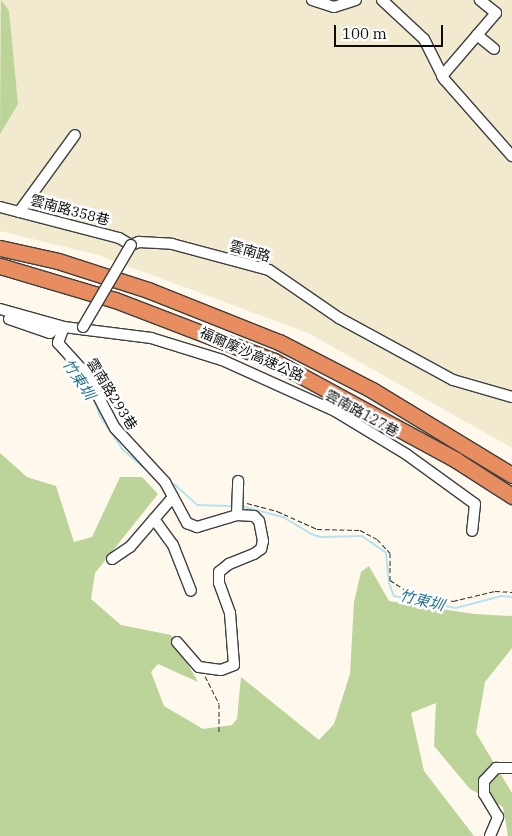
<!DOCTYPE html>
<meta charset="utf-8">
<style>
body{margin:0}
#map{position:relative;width:512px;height:836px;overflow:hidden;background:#fef8ed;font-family:"IBM Plex Serif","Noto Sans TC",serif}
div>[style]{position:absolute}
.farmland>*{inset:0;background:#f1eacf}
.forest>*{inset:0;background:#bcd49a}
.stream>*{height:2px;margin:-1px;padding:0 1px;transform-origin:1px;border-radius:1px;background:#b6e2f1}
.path>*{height:1px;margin-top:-0.5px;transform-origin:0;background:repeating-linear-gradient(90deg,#2e2e2e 0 5px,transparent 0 7.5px)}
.roads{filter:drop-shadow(1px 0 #3f3f3f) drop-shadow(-1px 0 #3f3f3f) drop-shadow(0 1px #3f3f3f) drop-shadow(0 -1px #3f3f3f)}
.minor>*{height:10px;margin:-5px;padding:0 5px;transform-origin:5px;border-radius:5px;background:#fff}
.highway>*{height:15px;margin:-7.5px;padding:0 7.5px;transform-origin:7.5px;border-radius:7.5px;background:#e88d60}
.bridges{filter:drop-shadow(1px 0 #3f3f3f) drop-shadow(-1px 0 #3f3f3f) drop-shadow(0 1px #3f3f3f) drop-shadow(0 -1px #3f3f3f)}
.minor-bridge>*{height:10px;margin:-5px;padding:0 5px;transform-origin:5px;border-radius:5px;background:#fff}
span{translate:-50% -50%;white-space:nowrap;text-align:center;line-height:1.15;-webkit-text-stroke:5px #fff;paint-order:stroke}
.street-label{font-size:14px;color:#0c0c0c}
.water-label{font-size:15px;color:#207093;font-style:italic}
.scale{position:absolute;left:334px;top:25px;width:109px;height:22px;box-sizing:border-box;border:2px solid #0c0c0c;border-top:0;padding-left:6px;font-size:15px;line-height:18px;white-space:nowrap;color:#0c0c0c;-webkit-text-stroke:4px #fff;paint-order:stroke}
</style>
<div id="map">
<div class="farmland">
<div style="clip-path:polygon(0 0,512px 0,512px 448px,308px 333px,98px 255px,0 231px)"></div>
</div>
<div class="forest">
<div style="clip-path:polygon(1px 0,9px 11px,18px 104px,0 134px)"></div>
<div style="clip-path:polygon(0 453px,27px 477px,56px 486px,74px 542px,92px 537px,120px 477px,142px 477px,158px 494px,95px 573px,91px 599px,121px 625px,171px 635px,198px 682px,158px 664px,151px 672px,164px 706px,203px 729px,232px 725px,237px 719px,241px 677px,319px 740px,334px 724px,350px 674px,354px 602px,361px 572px,369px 566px,389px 601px,474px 614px,512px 616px,512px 648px,485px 682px,476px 733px,512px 793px,512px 836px,508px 836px,503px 807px,470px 789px,434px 746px,436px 703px,411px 713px,424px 771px,474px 836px,0 836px)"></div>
</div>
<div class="stream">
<div style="left:68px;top:361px;width:33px;rotate:52deg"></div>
<div style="left:94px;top:398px;width:19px;rotate:72deg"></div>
<div style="left:100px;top:416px;width:40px;rotate:56deg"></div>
<div style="left:122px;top:449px;width:46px;rotate:40.6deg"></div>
<div style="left:174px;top:484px;width:31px;rotate:42deg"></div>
<div style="left:197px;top:505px;width:37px;rotate:2deg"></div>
<div style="left:241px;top:506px;width:43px;rotate:14.7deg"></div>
<div style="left:283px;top:517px;width:33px;rotate:31deg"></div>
<div style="left:311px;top:534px;width:10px;rotate:17deg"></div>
<div style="left:321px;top:537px;width:41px;rotate:-1.4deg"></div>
<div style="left:362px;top:536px;width:29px;rotate:35deg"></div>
<div style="left:386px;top:553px;width:30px;rotate:84deg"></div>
<div style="left:389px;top:583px;width:14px;rotate:69deg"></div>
<div style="left:394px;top:596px;width:63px;rotate:11deg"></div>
<div style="left:456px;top:608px;width:47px;rotate:-14.9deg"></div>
<div style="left:501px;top:596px;width:11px;rotate:5deg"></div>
</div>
<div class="path">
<div style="left:247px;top:503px;width:31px;rotate:15deg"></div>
<div style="left:277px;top:511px;width:44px;rotate:24.2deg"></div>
<div style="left:317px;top:529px;width:43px;rotate:1.3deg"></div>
<div style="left:360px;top:530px;width:19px;rotate:28deg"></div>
<div style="left:377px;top:539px;width:19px;rotate:47deg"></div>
<div style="left:390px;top:553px;width:27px;rotate:90deg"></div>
<div style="left:390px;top:580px;width:20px;rotate:33deg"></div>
<div style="left:407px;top:591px;width:47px;rotate:12.3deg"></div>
<div style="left:453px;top:601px;width:43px;rotate:-13.4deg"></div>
<div style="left:495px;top:591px;width:17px;rotate:3deg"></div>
<div style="left:205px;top:676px;width:31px;rotate:63deg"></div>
<div style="left:219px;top:704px;width:28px;rotate:90deg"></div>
</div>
<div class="roads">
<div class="minor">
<div style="left:312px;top:0;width:23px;rotate:18deg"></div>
<div style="left:334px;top:7px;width:23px;rotate:-18deg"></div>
<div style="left:382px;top:0;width:57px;rotate:42.9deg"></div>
<div style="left:424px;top:39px;width:45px;rotate:63.4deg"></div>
<div style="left:444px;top:79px;width:103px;rotate:48.6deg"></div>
<div style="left:477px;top:35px;width:22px;rotate:39deg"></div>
<div style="left:442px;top:76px;width:83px;rotate:-49.4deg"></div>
<div style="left:496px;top:13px;width:21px;rotate:-141deg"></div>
<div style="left:0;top:207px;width:123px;rotate:14.6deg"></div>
<div style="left:119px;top:238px;width:14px;rotate:30deg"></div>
<div style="left:131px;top:245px;width:9px;rotate:-21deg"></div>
<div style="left:139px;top:242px;width:33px;rotate:3deg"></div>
<div style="left:172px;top:244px;width:100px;rotate:15deg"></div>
<div style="left:269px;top:270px;width:85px;rotate:34.4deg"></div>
<div style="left:339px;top:318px;width:130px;rotate:28.5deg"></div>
<div style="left:453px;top:380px;width:61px;rotate:16.1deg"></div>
<div style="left:19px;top:212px;width:95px;rotate:-54deg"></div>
<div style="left:0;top:309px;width:66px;rotate:15.7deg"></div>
<div style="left:64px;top:327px;width:88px;rotate:7.2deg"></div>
<div style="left:151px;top:338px;width:74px;rotate:17.2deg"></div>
<div style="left:222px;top:360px;width:124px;rotate:24.3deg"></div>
<div style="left:335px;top:411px;width:83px;rotate:31.2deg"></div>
<div style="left:406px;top:454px;width:85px;rotate:35.9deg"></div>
<div style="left:475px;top:504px;width:27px;rotate:96deg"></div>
<div style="left:9px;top:319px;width:43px;rotate:18.9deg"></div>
<div style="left:50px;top:333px;width:11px;rotate:-41deg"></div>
<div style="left:64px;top:327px;width:17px;rotate:111deg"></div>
<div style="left:58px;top:343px;width:43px;rotate:47.8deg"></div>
<div style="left:87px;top:375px;width:60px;rotate:62.2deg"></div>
<div style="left:115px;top:428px;width:74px;rotate:47.2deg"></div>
<div style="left:165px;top:482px;width:47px;rotate:61.8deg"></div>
<div style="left:187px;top:523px;width:11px;rotate:22deg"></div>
<div style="left:197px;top:527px;width:42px;rotate:-16.7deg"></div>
<div style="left:237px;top:515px;width:34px;rotate:-88deg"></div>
<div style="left:154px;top:519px;width:32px;rotate:54deg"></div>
<div style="left:173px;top:545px;width:49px;rotate:68.6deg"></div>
<div style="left:112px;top:559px;width:22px;rotate:-34deg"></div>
<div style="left:130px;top:547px;width:66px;rotate:-49.3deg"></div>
<div style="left:177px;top:642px;width:33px;rotate:49deg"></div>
<div style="left:199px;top:667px;width:22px;rotate:8deg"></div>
<div style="left:221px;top:670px;width:14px;rotate:-21deg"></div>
<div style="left:234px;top:665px;width:52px;rotate:-94.4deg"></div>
<div style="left:230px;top:613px;width:32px;rotate:-110deg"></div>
<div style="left:219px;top:583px;width:11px;rotate:-90deg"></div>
<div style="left:219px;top:572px;width:13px;rotate:-39deg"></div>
<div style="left:229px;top:564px;width:27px;rotate:-22deg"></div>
<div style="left:254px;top:554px;width:9px;rotate:-36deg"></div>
<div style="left:261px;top:549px;width:8px;rotate:-76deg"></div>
<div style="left:263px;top:541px;width:20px;rotate:-101deg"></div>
<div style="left:259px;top:521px;width:7px;rotate:-135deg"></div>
<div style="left:254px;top:516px;width:17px;rotate:-177deg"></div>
<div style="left:490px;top:836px;width:21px;rotate:-67deg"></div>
<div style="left:498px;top:817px;width:27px;rotate:-121deg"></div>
<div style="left:484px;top:794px;width:13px;rotate:-90deg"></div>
<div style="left:484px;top:781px;width:18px;rotate:-47deg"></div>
<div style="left:496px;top:768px;width:16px"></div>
</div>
<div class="highway">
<div style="left:0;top:248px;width:59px;rotate:12.6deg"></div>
<div style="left:58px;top:261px;width:95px;rotate:17.9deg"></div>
<div style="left:148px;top:290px;width:141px;rotate:21.7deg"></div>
<div style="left:279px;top:342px;width:105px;rotate:27.3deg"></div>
<div style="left:372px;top:390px;width:164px;rotate:31.3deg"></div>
<div style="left:0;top:266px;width:120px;rotate:16.5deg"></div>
<div style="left:115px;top:300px;width:170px;rotate:21deg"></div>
<div style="left:274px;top:361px;width:207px;rotate:28.5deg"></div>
<div style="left:456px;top:460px;width:67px;rotate:32.7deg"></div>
</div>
</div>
<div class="bridges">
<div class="minor-bridge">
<div style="left:83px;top:327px;width:95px;rotate:-59.7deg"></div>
</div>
</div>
<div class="street-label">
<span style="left:70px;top:210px;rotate:15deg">雲南路358巷</span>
<span style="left:250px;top:251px;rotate:16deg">雲南路</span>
<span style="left:252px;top:354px;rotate:24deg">福爾摩沙高速公路</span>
<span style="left:112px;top:394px;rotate:58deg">雲南路293巷</span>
<span style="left:362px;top:413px;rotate:29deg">雲南路127巷</span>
</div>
<div class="water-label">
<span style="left:79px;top:379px;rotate:56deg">竹東圳</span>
<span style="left:422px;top:600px;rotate:14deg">竹東圳</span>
</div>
<div class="scale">100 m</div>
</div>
